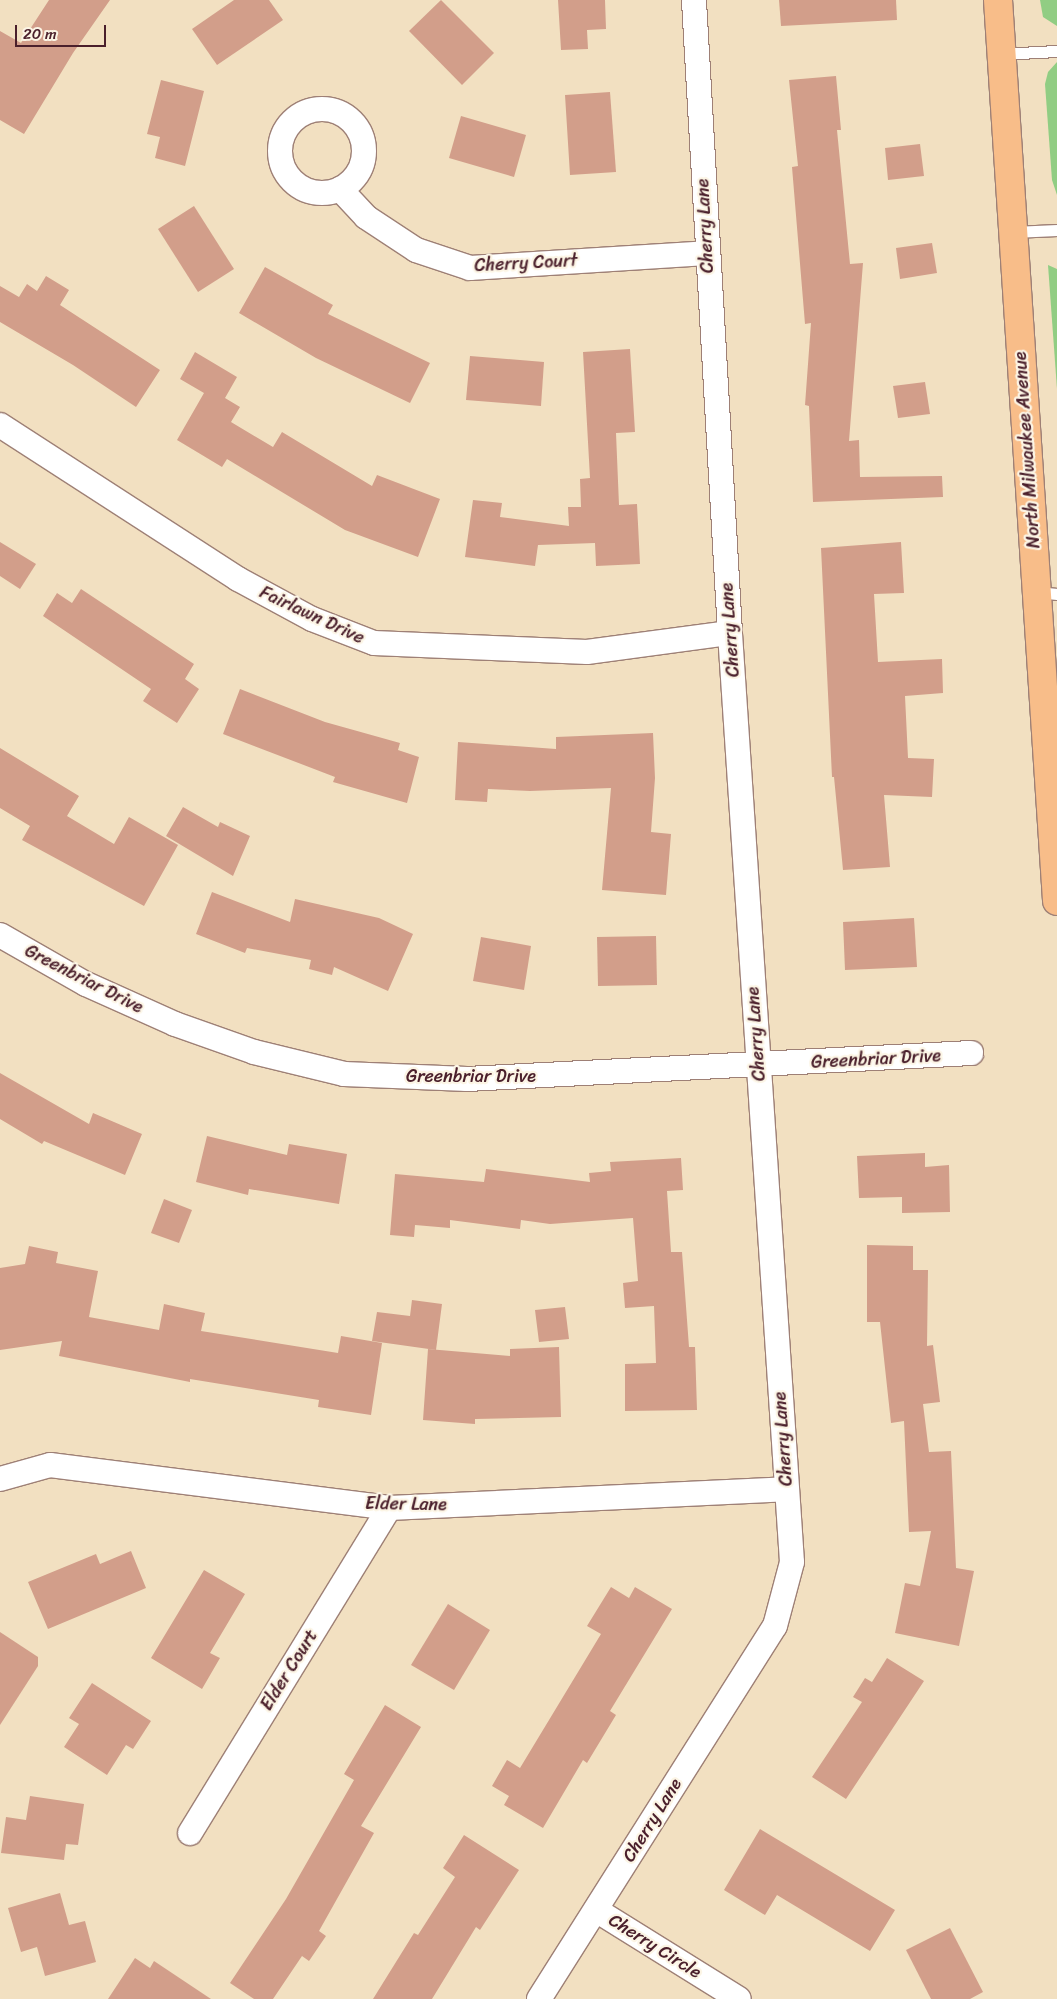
<!DOCTYPE html>
<style>
body{margin:0}
#map{position:relative;width:1057px;height:1999px;overflow:hidden;background:#f2e0c1;font-family:Sriracha,sans-serif}
div>[style]{position:absolute}
.green>*{inset:0;background:#91cd83}
.building>*{inset:0;background:#d29e8a}
.roads{filter:drop-shadow(1px 0 #9e8076) drop-shadow(-1px 0 #9e8076) drop-shadow(0 1px #9e8076) drop-shadow(0 -1px #9e8076)}
.lane>*{height:11px;margin:-5.5px;padding:0 5.5px;transform-origin:5.5px;border-radius:5.5px;background:#fff}
.street>*{height:24px;margin:-12px;padding:0 12px;transform-origin:12px;border-radius:12px;background:#fff}
.street>.ring{margin:-12px;padding:0;box-sizing:content-box;background:none;border:24px solid #fff;border-radius:50%}
.primary>*{height:28px;margin:-14px;padding:0 14px;transform-origin:14px;border-radius:14px;background:#f8bd89}
span{translate:-50% -50%;white-space:nowrap;text-align:center;line-height:1.15;-webkit-text-stroke:4.5px #fcf5e5;paint-order:stroke}
.street-label{font-size:18px;color:#4a1f2b}
.scale{position:absolute;left:15px;top:25px;width:91px;height:22px;box-sizing:border-box;border:2px solid #4a1f2b;border-top:0;padding-left:6px;font-size:15px;line-height:18px;white-space:nowrap;color:#4a1f2b;-webkit-text-stroke:4px #fcf5e5;paint-order:stroke}
</style>
<div id="map">
<div class="green">
<div style="clip-path:polygon(1040px 0,1057px 0,1057px 26px,1043px 17px)"></div>
<div style="clip-path:polygon(1057px 62px,1057px 195px,1052px 180px,1045px 84px,1048px 72px)"></div>
<div style="clip-path:polygon(1048px 265px,1057px 269px,1057px 389px)"></div>
</div>
<div class="building">
<div style="clip-path:polygon(49px 0,110px 0,73px 53px,24px 134px,0 120px,0 31px,21px 43px)"></div>
<div style="clip-path:polygon(234px 0,269px 0,283px 20px,217px 65px,192px 29px)"></div>
<div style="clip-path:polygon(441px 0,494px 53px,462px 85px,409px 31px)"></div>
<div style="clip-path:polygon(558px 0,605px 0,606px 29px,587px 30px,588px 49px,561px 50px)"></div>
<div style="clip-path:polygon(779px 0,896px 0,897px 20px,781px 26px)"></div>
<div style="clip-path:polygon(836px 76px,841px 130px,837px 130px,850px 264px,863px 263px,849px 441px,859px 440px,860px 477px,942px 476px,943px 497px,813px 502px,809px 406px,805px 405px,811px 323px,805px 324px,792px 167px,798px 166px,789px 80px)"></div>
<div style="clip-path:polygon(161px 80px,204px 91px,185px 166px,155px 158px,160px 137px,147px 134px)"></div>
<div style="clip-path:polygon(610px 92px,616px 172px,570px 175px,565px 95px)"></div>
<div style="clip-path:polygon(461px 116px,526px 135px,514px 177px,449px 158px)"></div>
<div style="clip-path:polygon(920px 144px,924px 176px,888px 180px,885px 148px)"></div>
<div style="clip-path:polygon(194px 206px,234px 269px,198px 292px,158px 229px)"></div>
<div style="clip-path:polygon(932px 243px,937px 273px,900px 279px,896px 248px)"></div>
<div style="clip-path:polygon(265px 267px,333px 305px,328px 314px,430px 363px,410px 403px,316px 358px,239px 313px)"></div>
<div style="clip-path:polygon(46px 276px,69px 290px,60px 305px,160px 370px,136px 407px,73px 365px,0 322px,0 286px,19px 297px,27px 284px,37px 291px)"></div>
<div style="clip-path:polygon(630px 349px,635px 432px,616px 433px,619px 505px,637px 504px,640px 564px,596px 566px,595px 543px,538px 545px,535px 566px,465px 557px,473px 500px,502px 503px,500px 517px,569px 526px,568px 507px,581px 507px,580px 479px,590px 478px,583px 352px)"></div>
<div style="clip-path:polygon(195px 352px,237px 377px,225px 398px,240px 407px,231px 422px,273px 447px,282px 432px,372px 486px,377px 475px,440px 499px,418px 557px,345px 530px,227px 459px,222px 467px,177px 440px,204px 393px,180px 379px)"></div>
<div style="clip-path:polygon(470px 356px,544px 362px,541px 406px,466px 400px)"></div>
<div style="clip-path:polygon(925px 382px,930px 414px,898px 418px,893px 386px)"></div>
<div style="clip-path:polygon(0 542px,36px 564px,20px 589px,0 576px)"></div>
<div style="clip-path:polygon(901px 542px,904px 593px,874px 594px,878px 662px,942px 659px,943px 693px,905px 696px,908px 758px,934px 759px,932px 797px,884px 795px,890px 867px,843px 870px,834px 777px,832px 777px,821px 548px)"></div>
<div style="clip-path:polygon(81px 589px,194px 664px,185px 679px,199px 689px,177px 723px,143px 701px,151px 689px,43px 616px,57px 593px,72px 603px)"></div>
<div style="clip-path:polygon(240px 689px,325px 722px,400px 743px,398px 750px,419px 757px,407px 803px,333px 782px,335px 777px,223px 734px)"></div>
<div style="clip-path:polygon(653px 733px,655px 778px,651px 832px,671px 834px,666px 895px,602px 890px,611px 788px,530px 791px,488px 789px,487px 802px,455px 800px,458px 742px,556px 749px,556px 737px)"></div>
<div style="clip-path:polygon(0 748px,79px 796px,67px 816px,114px 844px,129px 817px,178px 845px,144px 906px,22px 840px,30px 826px,0 808px)"></div>
<div style="clip-path:polygon(183px 807px,218px 827px,220px 822px,250px 836px,233px 876px,166px 836px)"></div>
<div style="clip-path:polygon(212px 892px,290px 922px,295px 899px,379px 918px,413px 934px,388px 991px,334px 967px,332px 975px,309px 969px,311px 960px,247px 948px,245px 953px,196px 934px)"></div>
<div style="clip-path:polygon(914px 918px,917px 967px,845px 970px,843px 922px)"></div>
<div style="clip-path:polygon(656px 936px,657px 985px,598px 986px,597px 937px)"></div>
<div style="clip-path:polygon(481px 937px,531px 946px,524px 990px,473px 981px)"></div>
<div style="clip-path:polygon(0 1073px,89px 1124px,93px 1113px,142px 1134px,125px 1175px,44px 1141px,42px 1144px,0 1119px)"></div>
<div style="clip-path:polygon(207px 1136px,287px 1155px,289px 1144px,347px 1154px,339px 1204px,249px 1189px,248px 1195px,196px 1182px)"></div>
<div style="clip-path:polygon(925px 1153px,925px 1167px,949px 1165px,950px 1212px,902px 1213px,902px 1197px,859px 1198px,857px 1156px)"></div>
<div style="clip-path:polygon(681px 1158px,683px 1190px,667px 1191px,671px 1252px,682px 1252px,689px 1347px,695px 1347px,697px 1410px,625px 1411px,625px 1364px,656px 1363px,654px 1306px,625px 1308px,623px 1283px,638px 1281px,633px 1218px,550px 1224px,521px 1220px,520px 1229px,450px 1220px,450px 1228px,415px 1225px,414px 1237px,390px 1235px,395px 1174px,484px 1182px,486px 1169px,590px 1182px,589px 1173px,611px 1171px,610px 1162px)"></div>
<div style="clip-path:polygon(164px 1199px,192px 1210px,179px 1243px,151px 1233px)"></div>
<div style="clip-path:polygon(867px 1245px,913px 1246px,913px 1270px,928px 1270px,927px 1346px,933px 1345px,940px 1402px,923px 1404px,929px 1452px,951px 1451px,956px 1568px,974px 1571px,959px 1646px,895px 1633px,905px 1583px,920px 1586px,931px 1531px,909px 1532px,904px 1421px,891px 1423px,880px 1322px,867px 1322px)"></div>
<div style="clip-path:polygon(29px 1246px,58px 1252px,56px 1263px,98px 1271px,89px 1317px,159px 1330px,164px 1304px,205px 1313px,201px 1331px,338px 1353px,341px 1336px,382px 1343px,371px 1415px,318px 1407px,319px 1400px,190px 1379px,190px 1382px,59px 1356px,62px 1341px,0 1350px,0 1268px,25px 1264px)"></div>
<div style="clip-path:polygon(412px 1300px,442px 1304px,436px 1350px,372px 1341px,377px 1312px,410px 1316px)"></div>
<div style="clip-path:polygon(565px 1307px,569px 1339px,539px 1342px,535px 1310px)"></div>
<div style="clip-path:polygon(559px 1347px,561px 1417px,475px 1419px,475px 1424px,423px 1420px,428px 1349px,510px 1356px,510px 1349px)"></div>
<div style="clip-path:polygon(131px 1551px,146px 1588px,48px 1629px,28px 1582px,96px 1554px,100px 1564px)"></div>
<div style="clip-path:polygon(204px 1570px,245px 1594px,210px 1653px,220px 1658px,202px 1689px,151px 1658px)"></div>
<div style="clip-path:polygon(611px 1587px,629px 1598px,635px 1587px,672px 1609px,610px 1711px,616px 1715px,587px 1763px,583px 1760px,543px 1828px,504px 1805px,509px 1796px,492px 1786px,507px 1760px,520px 1768px,601px 1634px,587px 1626px)"></div>
<div style="clip-path:polygon(448px 1604px,490px 1630px,454px 1690px,411px 1665px)"></div>
<div style="clip-path:polygon(0 1632px,38px 1657px,38px 1666px,0 1725px)"></div>
<div style="clip-path:polygon(887px 1658px,924px 1681px,846px 1799px,812px 1777px,862px 1702px,853px 1697px,865px 1678px,872px 1682px)"></div>
<div style="clip-path:polygon(92px 1683px,151px 1721px,133px 1749px,126px 1745px,107px 1775px,64px 1747px,79px 1724px,69px 1718px)"></div>
<div style="clip-path:polygon(385px 1705px,421px 1727px,361px 1826px,374px 1833px,319px 1931px,326px 1936px,309px 1961px,302px 1956px,273px 1999px,254px 1999px,230px 1983px,286px 1899px,354px 1780px,344px 1774px)"></div>
<div style="clip-path:polygon(30px 1796px,84px 1804px,78px 1845px,66px 1844px,64px 1860px,1px 1853px,6px 1817px,26px 1820px)"></div>
<div style="clip-path:polygon(760px 1829px,895px 1910px,870px 1951px,777px 1895px,765px 1915px,724px 1890px)"></div>
<div style="clip-path:polygon(464px 1835px,519px 1870px,480px 1930px,476px 1927px,432px 1999px,373px 1999px,414px 1933px,418px 1935px,455px 1877px,443px 1868px)"></div>
<div style="clip-path:polygon(60px 1893px,69px 1925px,85px 1921px,96px 1962px,45px 1976px,37px 1947px,21px 1952px,8px 1908px)"></div>
<div style="clip-path:polygon(950px 1928px,983px 1992px,970px 1999px,931px 1999px,906px 1950px)"></div>
<div style="clip-path:polygon(135px 1958px,150px 1968px,154px 1961px,211px 1999px,108px 1999px)"></div>
</div>
<div class="roads">
<div class="lane">
<div style="left:1001px;top:54px;width:56px;rotate:-3.1deg"></div>
<div style="left:1013px;top:232px;width:44px;rotate:-2.6deg"></div>
<div style="left:1037px;top:592px;width:20px;rotate:6deg"></div>
</div>
<div class="street">
<div class="ring" style="left:280px;top:109px;width:60px;height:60px"></div>
<div style="left:340px;top:189px;width:38px;rotate:47deg"></div>
<div style="left:366px;top:217px;width:60px;rotate:33.4deg"></div>
<div style="left:416px;top:250px;width:57px;rotate:18.4deg"></div>
<div style="left:470px;top:268px;width:237px;rotate:-3.6deg"></div>
<div style="left:0;top:425px;width:283px;rotate:32.9deg"></div>
<div style="left:238px;top:579px;width:84px;rotate:28.4deg"></div>
<div style="left:312px;top:619px;width:66px;rotate:21.2deg"></div>
<div style="left:374px;top:643px;width:213px;rotate:2.4deg"></div>
<div style="left:587px;top:652px;width:144px;rotate:-7.6deg"></div>
<div style="left:0;top:935px;width:99px;rotate:29.7deg"></div>
<div style="left:86px;top:984px;width:98px;rotate:24.2deg"></div>
<div style="left:175px;top:1024px;width:84px;rotate:19.5deg"></div>
<div style="left:254px;top:1052px;width:93px;rotate:13.7deg"></div>
<div style="left:344px;top:1074px;width:123px;rotate:2.3deg"></div>
<div style="left:467px;top:1079px;width:505px;rotate:-2.95deg"></div>
<div style="left:0;top:1479px;width:52px;rotate:-15.6deg"></div>
<div style="left:50px;top:1465px;width:342px;rotate:7.2deg"></div>
<div style="left:389px;top:1508px;width:397px;rotate:-2.7deg"></div>
<div style="left:190px;top:1833px;width:381px;rotate:-58.5deg"></div>
<div style="left:596px;top:1910px;width:168px;rotate:31.9deg"></div>
<div style="left:539px;top:1999px;width:441px;rotate:-57.7deg"></div>
<div style="left:775px;top:1626px;width:66px;rotate:-75.1deg"></div>
<div style="left:792px;top:1562px;width:931px;rotate:-93.82deg"></div>
<div style="left:730px;top:633px;width:634px;rotate:-93.26deg"></div>
</div>
<div class="primary">
<div style="left:998px;top:0;width:903px;rotate:86.25deg"></div>
</div>
</div>
<div class="street-label">
<span style="left:705px;top:226px;rotate:-93deg">Cherry Lane</span>
<span style="left:526px;top:263px;rotate:-3deg">Cherry Court</span>
<span style="left:1027px;top:450px;rotate:-94deg">North Milwaukee Avenue</span>
<span style="left:312px;top:615px;rotate:25deg">Fairlawn Drive</span>
<span style="left:730px;top:630px;rotate:-94deg">Cherry Lane</span>
<span style="left:84px;top:979px;rotate:27deg">Greenbriar Drive</span>
<span style="left:756px;top:1034px;rotate:-94deg">Cherry Lane</span>
<span style="left:876px;top:1059px;rotate:-3deg">Greenbriar Drive</span>
<span style="left:471px;top:1076px">Greenbriar Drive</span>
<span style="left:783px;top:1439px;rotate:-94deg">Cherry Lane</span>
<span style="left:406px;top:1504px;rotate:1deg">Elder Lane</span>
<span style="left:289px;top:1670px;rotate:-58deg">Elder Court</span>
<span style="left:652px;top:1820px;rotate:-58deg">Cherry Lane</span>
<span style="left:655px;top:1946px;rotate:32deg">Cherry Circle</span>
</div>
<div class="scale">20 m</div>
</div>
